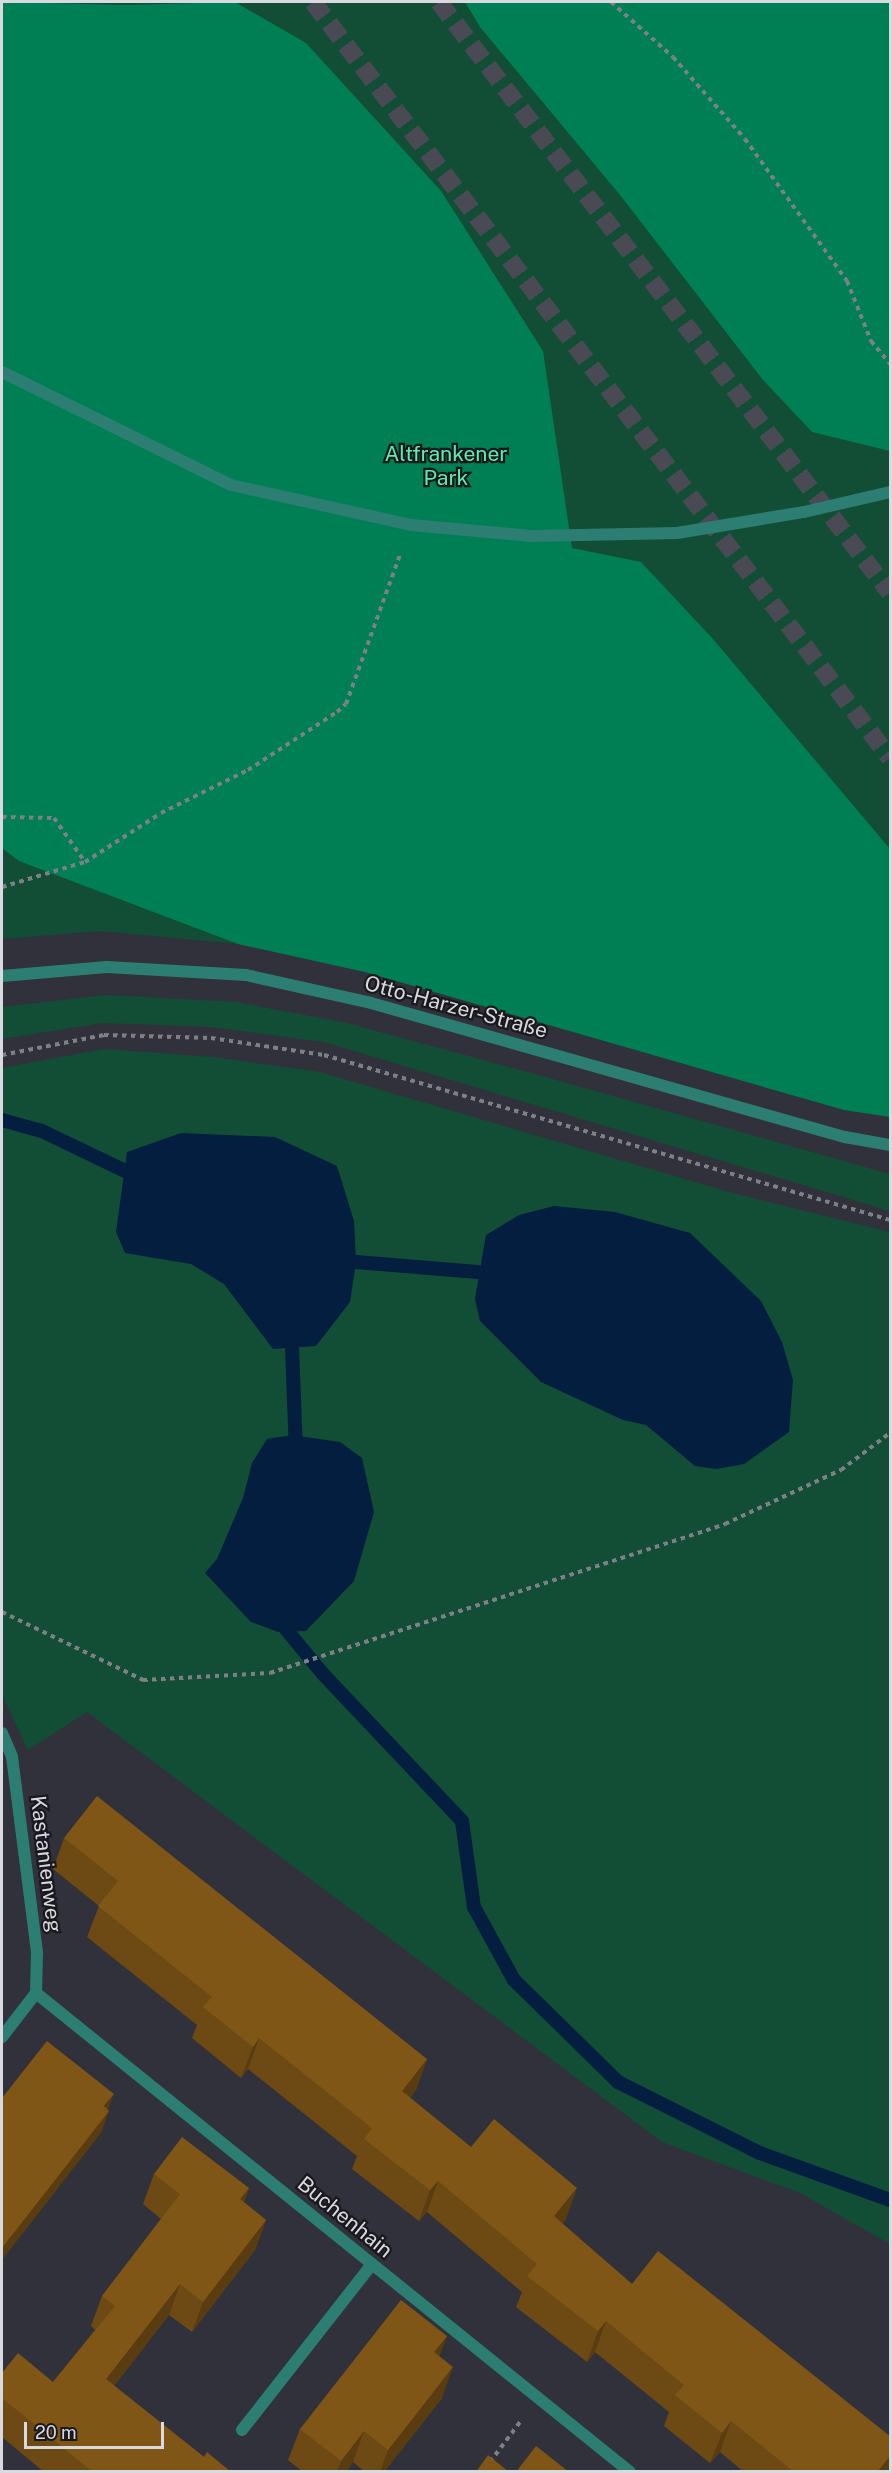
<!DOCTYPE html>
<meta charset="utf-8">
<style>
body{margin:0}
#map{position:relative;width:892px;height:2473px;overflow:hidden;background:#30313a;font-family:"Public Sans",sans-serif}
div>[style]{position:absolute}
.green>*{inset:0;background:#124e35}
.forest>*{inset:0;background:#007e54}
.water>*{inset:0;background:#041e3f}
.stream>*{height:14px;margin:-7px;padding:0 7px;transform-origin:7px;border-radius:7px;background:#041e3f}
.highway-tunnel>*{height:18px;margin-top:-9px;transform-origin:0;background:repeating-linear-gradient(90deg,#494a53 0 18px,transparent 0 27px)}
.path>*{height:4px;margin-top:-2px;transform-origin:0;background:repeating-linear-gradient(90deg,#7e7f87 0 4.5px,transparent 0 9px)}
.lane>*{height:12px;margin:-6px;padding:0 6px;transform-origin:6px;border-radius:6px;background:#2c7e73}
.street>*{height:12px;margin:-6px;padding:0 6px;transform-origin:6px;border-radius:6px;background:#2c7e73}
.wall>*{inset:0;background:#6d4a13}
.shaded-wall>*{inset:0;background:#593c0f}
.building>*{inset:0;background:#7f5616}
span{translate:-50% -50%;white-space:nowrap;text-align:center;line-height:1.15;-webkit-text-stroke:4.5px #19191d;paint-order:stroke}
.park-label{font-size:21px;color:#63eaae}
.street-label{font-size:21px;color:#d9dae0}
.frame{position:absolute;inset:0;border:3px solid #d9dae0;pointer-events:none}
.scale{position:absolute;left:24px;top:2422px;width:140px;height:27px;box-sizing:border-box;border:3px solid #d9dae0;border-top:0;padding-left:8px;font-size:18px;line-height:21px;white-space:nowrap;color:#d9dae0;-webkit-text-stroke:4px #19191d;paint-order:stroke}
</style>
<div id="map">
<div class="green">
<div style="clip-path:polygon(2px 2px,890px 2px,890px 1117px,844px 1110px,365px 972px,239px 944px,100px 931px,2px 939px)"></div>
<div style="clip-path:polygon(106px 995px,236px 1002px,347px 1023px,535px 1074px,890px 1174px,890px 1211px,324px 1042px,211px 1027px,102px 1023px,2px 1039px,2px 1007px)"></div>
<div style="clip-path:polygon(104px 1049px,213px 1057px,320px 1072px,729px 1192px,890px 1232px,890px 2244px,800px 2193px,662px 2142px,87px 1712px,28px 1750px,2px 1695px,2px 1068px)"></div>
</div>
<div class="forest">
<div style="clip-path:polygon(2px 2px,128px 5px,235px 2px,306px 43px,441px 191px,543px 351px,572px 548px,641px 562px,713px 639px,890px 849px,890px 1117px,844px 1110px,365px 972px,238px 944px,19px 861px,2px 848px)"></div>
<div style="clip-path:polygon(465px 2px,890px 2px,890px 451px,812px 432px,763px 380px,620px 195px,480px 27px)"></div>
</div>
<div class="water">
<div style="clip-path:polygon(181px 1133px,275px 1137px,337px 1166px,354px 1221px,356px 1262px,350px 1302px,316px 1346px,273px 1349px,224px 1284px,191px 1264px,125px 1253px,116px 1232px,127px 1152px)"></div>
<div style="clip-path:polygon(554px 1206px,615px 1212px,690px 1233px,761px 1301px,782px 1342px,793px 1380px,789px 1432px,744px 1464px,716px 1469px,695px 1466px,646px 1425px,623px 1420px,541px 1382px,480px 1321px,475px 1299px,486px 1235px,519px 1215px)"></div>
<div style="clip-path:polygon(292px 1435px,340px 1442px,362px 1458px,374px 1512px,354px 1581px,306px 1631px,278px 1632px,251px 1622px,205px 1573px,217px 1559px,243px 1498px,252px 1463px,267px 1439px)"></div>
</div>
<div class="stream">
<div style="left:2px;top:1120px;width:41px;rotate:15.4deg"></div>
<div style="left:42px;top:1131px;width:92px;rotate:25.7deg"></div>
<div style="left:356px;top:1262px;width:122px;rotate:4.7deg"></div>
<div style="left:292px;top:1348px;width:103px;rotate:87.8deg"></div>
<div style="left:276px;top:1617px;width:74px;rotate:50.5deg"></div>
<div style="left:323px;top:1674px;width:202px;rotate:46.6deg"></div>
<div style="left:462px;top:1821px;width:87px;rotate:82.1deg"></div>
<div style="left:474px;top:1907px;width:83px;rotate:61.3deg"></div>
<div style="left:514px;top:1980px;width:146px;rotate:44.4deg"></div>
<div style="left:618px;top:2082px;width:159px;rotate:26.6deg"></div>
<div style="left:760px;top:2153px;width:138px;rotate:19.9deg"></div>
</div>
<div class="highway-tunnel">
<div style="left:313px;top:2px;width:951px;rotate:52.65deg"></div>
<div style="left:439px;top:2px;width:743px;rotate:52.65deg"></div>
</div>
<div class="path">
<div style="left:611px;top:2px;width:83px;rotate:41.6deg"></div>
<div style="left:673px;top:57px;width:109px;rotate:48.7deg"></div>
<div style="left:745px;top:139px;width:175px;rotate:54.3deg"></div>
<div style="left:847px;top:281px;width:65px;rotate:68.2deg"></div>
<div style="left:871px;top:341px;width:30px;rotate:50deg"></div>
<div style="left:2px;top:817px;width:52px;rotate:1.1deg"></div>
<div style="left:54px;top:818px;width:54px;rotate:54.8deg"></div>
<div style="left:2px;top:887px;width:87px;rotate:-16.8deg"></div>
<div style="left:85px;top:862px;width:90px;rotate:-32.8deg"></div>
<div style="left:161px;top:813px;width:97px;rotate:-26.3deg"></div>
<div style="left:248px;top:770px;width:106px;rotate:-33.1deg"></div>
<div style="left:337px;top:712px;width:12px;rotate:-42deg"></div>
<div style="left:346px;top:704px;width:162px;rotate:-70.1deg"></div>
<div style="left:2px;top:1055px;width:104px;rotate:-11.1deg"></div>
<div style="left:104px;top:1035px;width:107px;rotate:1.6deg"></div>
<div style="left:211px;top:1038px;width:114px;rotate:8.6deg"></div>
<div style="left:324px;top:1055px;width:590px;rotate:16.25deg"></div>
<div style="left:2px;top:1612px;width:157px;rotate:25.7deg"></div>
<div style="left:143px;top:1680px;width:127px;rotate:-3.2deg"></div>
<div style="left:270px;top:1673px;width:479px;rotate:-18.1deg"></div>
<div style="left:725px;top:1524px;width:128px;rotate:-25deg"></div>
<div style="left:841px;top:1470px;width:61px;rotate:-37.1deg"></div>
<div style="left:490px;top:2462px;width:50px;rotate:-53.1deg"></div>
</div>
<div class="lane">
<div style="left:2px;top:372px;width:255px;rotate:26.3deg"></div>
<div style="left:231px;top:485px;width:184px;rotate:12.5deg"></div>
<div style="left:411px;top:525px;width:121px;rotate:5.2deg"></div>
<div style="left:532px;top:536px;width:145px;rotate:-1.2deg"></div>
<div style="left:677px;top:533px;width:129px;rotate:-9.4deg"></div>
<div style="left:804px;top:512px;width:88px;rotate:-13.1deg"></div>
<div style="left:242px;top:2430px;width:211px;rotate:-51.9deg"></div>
</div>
<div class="street">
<div style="left:2px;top:976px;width:105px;rotate:-4.9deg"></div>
<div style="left:107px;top:967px;width:139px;rotate:3.3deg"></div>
<div style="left:246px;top:975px;width:128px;rotate:12.6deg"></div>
<div style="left:371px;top:1003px;width:493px;rotate:15.8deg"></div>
<div style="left:845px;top:1137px;width:46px;rotate:10.1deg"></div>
<div style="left:2px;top:1733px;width:26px;rotate:67deg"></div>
<div style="left:12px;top:1757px;width:198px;rotate:82.7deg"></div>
<div style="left:37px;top:1953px;width:40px;rotate:91.4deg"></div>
<div style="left:36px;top:1993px;width:56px;rotate:127.7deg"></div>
<div style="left:36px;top:1993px;width:763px;rotate:38.88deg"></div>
</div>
<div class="wall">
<div style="clip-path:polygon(64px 1838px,427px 2059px,416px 2090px,410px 2098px,471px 2147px,566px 2219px,562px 2224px,632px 2284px,891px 2437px,891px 2468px,889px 2472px,744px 2472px,720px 2452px,710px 2463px,664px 2426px,669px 2412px,595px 2352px,587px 2362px,516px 2307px,522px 2292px,427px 2212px,419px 2221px,352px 2169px,357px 2156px,248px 2069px,241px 2078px,192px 2038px,197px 2025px,87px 1937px,99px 1906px,53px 1869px)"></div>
<div style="clip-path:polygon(154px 2174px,249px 2188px,244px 2202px,266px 2220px,255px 2250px,192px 2332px,169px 2315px,114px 2386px,204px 2457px,231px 2472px,44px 2472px,2px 2437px,2px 2373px,53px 2382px,95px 2330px,91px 2326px,102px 2296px,161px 2219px,143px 2204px)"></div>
<div style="clip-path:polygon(447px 2336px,439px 2356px,442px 2398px,384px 2472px,365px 2472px,353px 2462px,346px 2472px,303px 2472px,288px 2460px,300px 2429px)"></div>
</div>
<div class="shaded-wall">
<div style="clip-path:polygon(259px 2038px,248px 2069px,241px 2078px,253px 2047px)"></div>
<div style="clip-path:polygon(427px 2059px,416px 2090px,390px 2122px,402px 2091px)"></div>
<div style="clip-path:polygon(114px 2094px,106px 2114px,109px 2111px,101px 2133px,2px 2260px,2px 2248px)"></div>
<div style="clip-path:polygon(438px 2181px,427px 2212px,419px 2221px,430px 2190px)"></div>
<div style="clip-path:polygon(249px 2188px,238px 2219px,240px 2199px)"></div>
<div style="clip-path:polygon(577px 2188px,566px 2219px,543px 2247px,554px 2216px)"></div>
<div style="clip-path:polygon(266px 2220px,255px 2250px,192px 2332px,203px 2302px)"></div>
<div style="clip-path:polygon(180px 2284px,169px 2315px,95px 2410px,106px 2379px)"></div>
<div style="clip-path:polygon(606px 2321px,595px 2352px,587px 2362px,598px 2331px)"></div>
<div style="clip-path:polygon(447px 2336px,435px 2367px,434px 2352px)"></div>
<div style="clip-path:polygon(453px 2367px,442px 2398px,384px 2472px,380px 2472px,388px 2450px)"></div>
<div style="clip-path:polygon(731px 2421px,720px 2452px,710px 2463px,722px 2433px)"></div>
<div style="clip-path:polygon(364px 2431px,353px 2462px,346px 2472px,337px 2472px,341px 2461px)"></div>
<div style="clip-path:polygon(891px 2455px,891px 2468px,889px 2472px,877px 2472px)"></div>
</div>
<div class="building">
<div style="clip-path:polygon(97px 1796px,427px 2059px,402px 2091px,471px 2147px,494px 2119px,577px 2188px,554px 2216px,632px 2284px,658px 2251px,891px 2437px,891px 2455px,877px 2472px,794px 2472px,731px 2421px,722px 2433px,675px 2395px,684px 2385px,606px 2321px,598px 2331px,527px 2276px,537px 2264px,438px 2181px,430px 2190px,364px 2139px,372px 2128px,259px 2038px,253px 2047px,203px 2007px,212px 1997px,98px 1906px,118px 1881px,64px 1838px)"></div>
<div style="clip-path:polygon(47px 2041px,114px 2094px,104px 2106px,109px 2111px,2px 2248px,2px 2098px)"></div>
<div style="clip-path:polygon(182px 2137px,249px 2188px,240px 2199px,266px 2220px,203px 2302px,180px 2284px,106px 2379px,204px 2457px,207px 2452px,231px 2472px,93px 2472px,2px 2398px,2px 2373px,18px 2353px,53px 2382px,115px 2306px,102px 2296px,180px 2194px,154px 2174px)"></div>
<div style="clip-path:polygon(401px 2300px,447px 2336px,434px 2352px,453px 2367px,388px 2450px,364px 2431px,341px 2461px,300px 2429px)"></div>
<div style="clip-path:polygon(536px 2446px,569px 2472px,516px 2472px)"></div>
<div style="clip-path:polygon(488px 2455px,509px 2472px,476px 2472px)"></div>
</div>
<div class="park-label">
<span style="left:446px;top:466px">Altfrankener<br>Park</span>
</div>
<div class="street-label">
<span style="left:456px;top:1007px;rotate:15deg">Otto-Harzer-Straße</span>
<span style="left:46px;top:1864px;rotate:83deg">Kastanienweg</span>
<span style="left:345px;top:2217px;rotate:39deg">Buchenhain</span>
</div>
<div class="frame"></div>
<div class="scale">20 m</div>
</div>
